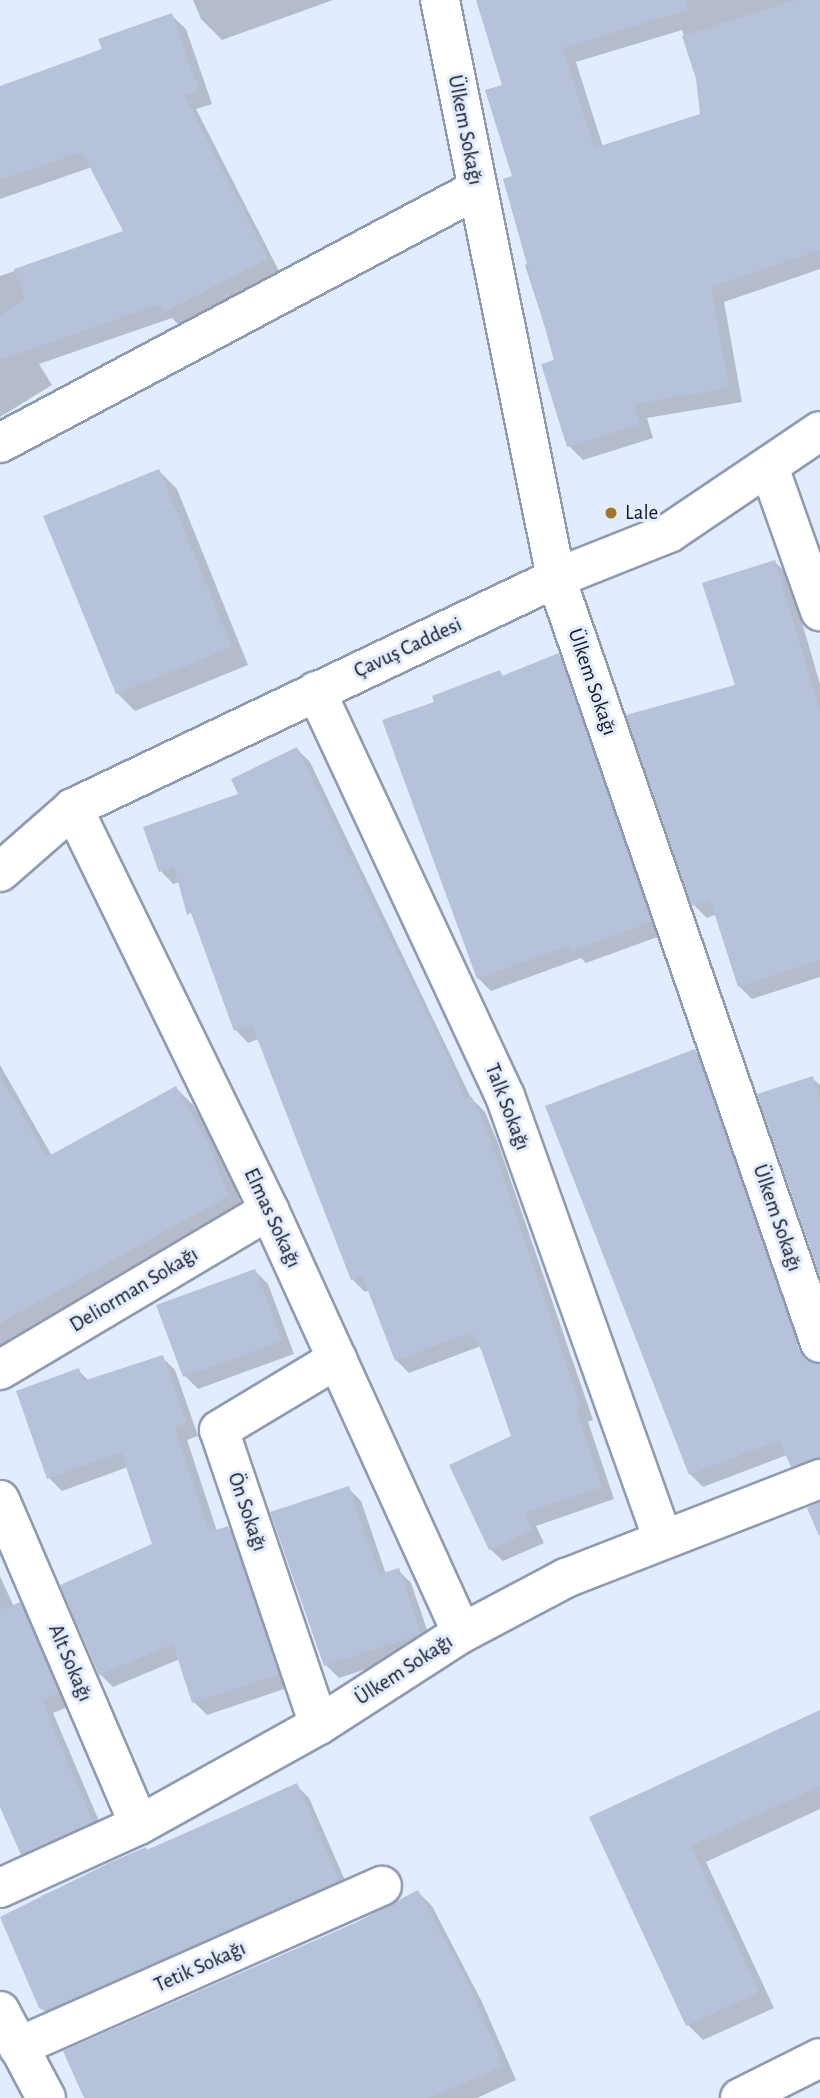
<!DOCTYPE html>
<meta charset="utf-8">
<style>
body{margin:0}
#map{position:relative;width:820px;height:2098px;overflow:hidden;background:#e1ecff;font-family:"Alegreya Sans",sans-serif}
div>[style]{position:absolute}
.shadow>*{inset:0;background:#0003}
.building>*{inset:0;background:#b5c2d9}
.roads{filter:drop-shadow(2px 0 #8e9bb1) drop-shadow(-2px 0 #8e9bb1) drop-shadow(0 2px #8e9bb1) drop-shadow(0 -2px #8e9bb1)}
.minor>*{height:38px;margin:-19px;padding:0 19px;transform-origin:19px;border-radius:19px;background:#fff}
.primary>*{height:38px;margin:-19px;padding:0 19px;transform-origin:19px;border-radius:19px;background:#fff}
.dots>*{width:19px;height:19px;translate:-50% -50%;box-sizing:border-box;border:4px solid #e1ecff;border-radius:50%}
span{translate:-50% -50%;white-space:nowrap;text-align:center;line-height:1.15;-webkit-text-stroke:6px #e1ecff;paint-order:stroke}
.street-label{font-size:21px;color:#13171f}
.poi-label{font-size:21px;color:#13171f}
.left{translate:0 -50%;text-align:left}
</style>
<div id="map">
<div class="shadow">
<div style="clip-path:polygon(193px 0,333px 0,222px 40px,201px 19px)"></div>
<div style="clip-path:polygon(evenodd,478px 0,820px 0,820px 269px,724px 302px,742px 402px,647px 418px,653px 438px,583px 460px,569px 446px,556px 361px,525px 265px,531px 263px,514px 177px,504px 86px,478px 0,682px 30px,698px 78px,702px 116px,603px 147px,576px 62px,682px 30px)"></div>
<div style="clip-path:polygon(172px 16px,186px 29px,212px 104px,196px 109px,280px 273px,179px 325px,172px 318px,39px 364px,52px 385px,0 417px,0 276px,125px 232px,92px 167px,0 199px,0 96px)"></div>
<div style="clip-path:polygon(159px 471px,177px 489px,248px 665px,135px 711px,117px 693px)"></div>
<div style="clip-path:polygon(775px 562px,788px 575px,820px 684px,820px 977px,752px 999px,739px 986px,717px 914px,707px 918px,694px 905px,737px 686px)"></div>
<div style="clip-path:polygon(558px 655px,571px 668px,663px 935px,586px 963px,581px 958px,491px 991px,478px 978px,436px 703px,499px 672px,504px 677px)"></div>
<div style="clip-path:polygon(297px 749px,310px 762px,471px 1098px,485px 1112px,498px 1143px,593px 1420px,588px 1422px,614px 1499px,536px 1526px,544px 1543px,503px 1561px,490px 1549px,513px 1437px,481px 1346px,409px 1373px,396px 1360px,370px 1290px,365px 1292px,352px 1279px,259px 1039px,248px 1043px,236px 1030px,180px 882px,173px 884px,161px 871px)"></div>
<div style="clip-path:polygon(695px 1051px,708px 1064px,804px 1342px,779px 1350px,820px 1416px,820px 1473px,805px 1479px,787px 1455px,703px 1487px,690px 1474px)"></div>
<div style="clip-path:polygon(0 1065px,52px 1156px,176px 1088px,193px 1105px,226px 1164px,245px 1214px,0 1347px)"></div>
<div style="clip-path:polygon(812px 1078px,820px 1085px,820px 1271px)"></div>
<div style="clip-path:polygon(255px 1271px,268px 1284px,294px 1354px,198px 1389px,185px 1376px)"></div>
<div style="clip-path:polygon(162px 1357px,175px 1370px,198px 1436px,187px 1440px,217px 1531px,228px 1528px,241px 1541px,290px 1687px,207px 1715px,194px 1702px,180px 1659px,113px 1687px,100px 1674px,154px 1545px,128px 1467px,62px 1491px,49px 1478px,78px 1370px,89px 1381px)"></div>
<div style="clip-path:polygon(348px 1488px,361px 1501px,386px 1574px,398px 1570px,411px 1583px,433px 1647px,339px 1678px,326px 1665px)"></div>
<div style="clip-path:polygon(0 1576px,14px 1607px,20px 1604px,33px 1617px,70px 1706px,53px 1713px,105px 1835px,35px 1867px,22px 1854px,0 1803px)"></div>
<div style="clip-path:polygon(820px 1725px,820px 1809px,706px 1862px,774px 2008px,703px 2040px,688px 2025px,591px 1818px)"></div>
<div style="clip-path:polygon(296px 1785px,309px 1798px,351px 1894px,59px 2023px,46px 2010px,41px 1896px)"></div>
<div style="clip-path:polygon(418px 1892px,432px 1906px,482px 2002px,516px 2080px,477px 2098px,86px 2098px,358px 1923px)"></div>
</div>
<div class="building">
<div style="clip-path:polygon(476px 0,686px 0,688px 10px,563px 48px,594px 148px,700px 114px,696px 79px,682px 36px,796px 0,820px 0,820px 250px,711px 287px,729px 388px,634px 404px,640px 424px,567px 447px,541px 364px,554px 360px,503px 179px,512px 176px,485px 90px,502px 85px)"></div>
<div style="clip-path:polygon(172px 13px,199px 90px,184px 95px,268px 259px,164px 312px,160px 304px,0 360px,0 315px,25px 300px,14px 269px,123px 231px,82px 152px,0 180px,0 86px,102px 49px,98px 39px)"></div>
<div style="clip-path:polygon(159px 469px,232px 647px,116px 694px,43px 516px)"></div>
<div style="clip-path:polygon(775px 560px,820px 711px,820px 960px,738px 987px,710px 900px,692px 906px,626px 715px,735px 685px,702px 583px)"></div>
<div style="clip-path:polygon(559px 653px,651px 922px,571px 951px,569px 945px,477px 979px,382px 720px,434px 702px,432px 696px,500px 670px,502px 676px)"></div>
<div style="clip-path:polygon(297px 747px,453px 1068px,464px 1099px,472px 1097px,486px 1128px,581px 1407px,576px 1409px,602px 1487px,525px 1513px,532px 1530px,489px 1550px,449px 1465px,511px 1436px,482px 1352px,472px 1332px,395px 1361px,362px 1275px,351px 1280px,252px 1025px,234px 1031px,191px 913px,187px 915px,174px 867px,159px 872px,143px 827px,238px 794px,231px 779px)"></div>
<div style="clip-path:polygon(695px 1049px,799px 1350px,806px 1360px,820px 1364px,820px 1458px,791px 1467px,779px 1440px,689px 1475px,545px 1106px)"></div>
<div style="clip-path:polygon(0 1076px,47px 1157px,176px 1086px,209px 1145px,228px 1196px,0 1323px)"></div>
<div style="clip-path:polygon(813px 1076px,820px 1098px,820px 1276px,757px 1094px)"></div>
<div style="clip-path:polygon(255px 1269px,282px 1341px,183px 1377px,156px 1305px)"></div>
<div style="clip-path:polygon(163px 1355px,186px 1423px,175px 1427px,210px 1532px,228px 1526px,279px 1674px,192px 1703px,173px 1644px,99px 1675px,60px 1585px,152px 1544px,121px 1452px,47px 1479px,16px 1391px,79px 1368px,83px 1381px)"></div>
<div style="clip-path:polygon(349px 1486px,379px 1574px,399px 1568px,421px 1634px,324px 1666px,270px 1512px)"></div>
<div style="clip-path:polygon(820px 1502px,820px 1535px,819px 1536px,807px 1508px)"></div>
<div style="clip-path:polygon(20px 1602px,59px 1693px,42px 1700px,93px 1822px,21px 1855px,0 1807px,0 1605px,2px 1610px)"></div>
<div style="clip-path:polygon(820px 1710px,820px 1786px,691px 1846px,759px 1992px,686px 2026px,589px 1817px)"></div>
<div style="clip-path:polygon(297px 1783px,339px 1881px,45px 2011px,39px 2008px,0 1917px,111px 1862px,146px 1847px,148px 1850px)"></div>
<div style="clip-path:polygon(418px 1890px,469px 1985px,503px 2066px,429px 2098px,84px 2098px,63px 2051px,357px 1922px)"></div>
</div>
<div class="roads">
<div class="minor">
<div style="left:440px;top:0;width:590px;rotate:78.65deg"></div>
<div style="left:556px;top:578px;width:809px;rotate:70.96deg"></div>
<div style="left:0;top:443px;width:539px;rotate:-27.99deg"></div>
<div style="left:769px;top:467px;width:153px;rotate:70.5deg"></div>
<div style="left:316px;top:691px;width:447px;rotate:65deg"></div>
<div style="left:505px;top:1096px;width:469px;rotate:70.4deg"></div>
<div style="left:73px;top:808px;width:447px;rotate:64deg"></div>
<div style="left:269px;top:1210px;width:465px;rotate:65.5deg"></div>
<div style="left:0;top:872px;width:97px;rotate:-41.2deg"></div>
<div style="left:73px;top:808px;width:535px;rotate:-25.46deg"></div>
<div style="left:556px;top:578px;width:122px;rotate:-21.7deg"></div>
<div style="left:669px;top:533px;width:182px;rotate:-34deg"></div>
<div style="left:0;top:1370px;width:313px;rotate:-30.7deg"></div>
<div style="left:0;top:1500px;width:353px;rotate:66.8deg"></div>
<div style="left:319px;top:1725px;width:311px;rotate:-108.7deg"></div>
<div style="left:219px;top:1430px;width:138px;rotate:-31deg"></div>
<div style="left:0;top:1888px;width:153px;rotate:-24.4deg"></div>
<div style="left:139px;top:1825px;width:206px;rotate:-29.1deg"></div>
<div style="left:319px;top:1725px;width:170px;rotate:-32.8deg"></div>
<div style="left:462px;top:1633px;width:118px;rotate:-27.9deg"></div>
<div style="left:566px;top:1578px;width:273px;rotate:-21.3deg"></div>
<div style="left:0;top:2011px;width:98px;rotate:62.1deg"></div>
<div style="left:18px;top:2047px;width:398px;rotate:-23.9deg"></div>
</div>
<div class="primary">
<div style="left:740px;top:2098px;width:89px;rotate:-26.6deg"></div>
</div>
</div>
<div class="dots">
<div style="left:611px;top:513px;background:#a17727"></div>
</div>
<div class="street-label">
<span style="left:465px;top:130px;rotate:79deg">Ülkem Sokağı</span>
<span style="left:408px;top:648px;rotate:-25deg">Çavuş Caddesi</span>
<span style="left:592px;top:682px;rotate:71deg">Ülkem Sokağı</span>
<span style="left:507px;top:1107px;rotate:69deg">Talk Sokağı</span>
<span style="left:272px;top:1218px;rotate:65deg">Elmas Sokağı</span>
<span style="left:777px;top:1218px;rotate:71deg">Ülkem Sokağı</span>
<span style="left:134px;top:1290px;rotate:-31deg">Deliorman Sokağı</span>
<span style="left:247px;top:1512px;rotate:71deg">Ön Sokağı</span>
<span style="left:70px;top:1663px;rotate:67deg">Alt Sokağı</span>
<span style="left:404px;top:1670px;rotate:-33deg">Ülkem Sokağı</span>
<span style="left:200px;top:1967px;rotate:-24deg">Tetik Sokağı</span>
</div>
<div class="poi-label">
<span class="left" style="left:625px;top:513px">Lale</span>
</div>
</div>
